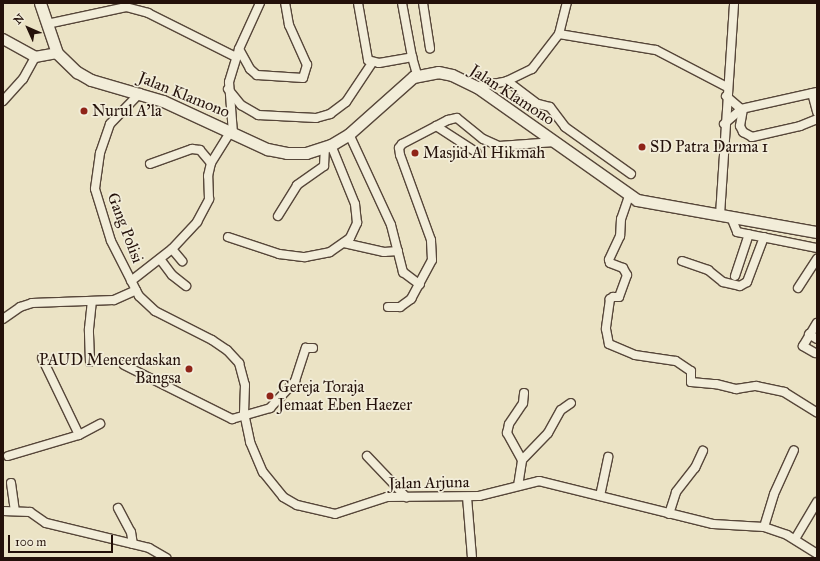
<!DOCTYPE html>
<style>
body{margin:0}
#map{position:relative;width:820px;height:561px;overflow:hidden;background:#ebe3c5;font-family:"IM FELL Great Primer",serif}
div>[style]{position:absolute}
.roads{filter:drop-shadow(1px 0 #564639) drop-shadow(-1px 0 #564639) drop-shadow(0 1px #564639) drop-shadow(0 -1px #564639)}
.minor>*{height:8px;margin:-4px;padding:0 4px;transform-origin:4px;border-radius:4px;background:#f2edd9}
.tertiary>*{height:10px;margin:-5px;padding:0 5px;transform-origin:5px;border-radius:5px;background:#f2edd9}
.secondary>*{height:11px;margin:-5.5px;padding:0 5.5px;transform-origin:5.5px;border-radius:5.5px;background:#f2edd9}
.dots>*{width:11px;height:11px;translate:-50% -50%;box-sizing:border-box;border:2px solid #f2edd9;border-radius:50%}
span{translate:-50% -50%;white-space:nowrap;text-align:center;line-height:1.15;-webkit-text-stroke:3.5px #f2edd9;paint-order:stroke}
.street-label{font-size:16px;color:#24110a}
.poi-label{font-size:16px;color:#24110a}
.left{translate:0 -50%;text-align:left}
.right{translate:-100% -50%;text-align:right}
.frame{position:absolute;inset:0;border:4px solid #24110a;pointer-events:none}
.north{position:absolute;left:8px;top:8px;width:40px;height:40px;-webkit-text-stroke:3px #f2edd9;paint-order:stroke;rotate:315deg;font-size:11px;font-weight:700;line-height:16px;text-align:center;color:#24110a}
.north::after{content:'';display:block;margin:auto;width:14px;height:18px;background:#24110a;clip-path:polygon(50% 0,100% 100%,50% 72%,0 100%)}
.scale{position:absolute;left:8px;top:535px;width:105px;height:18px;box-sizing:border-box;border:2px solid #24110a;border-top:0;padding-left:5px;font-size:12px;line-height:14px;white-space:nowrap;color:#24110a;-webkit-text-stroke:3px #f2edd9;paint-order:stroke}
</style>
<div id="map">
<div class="roads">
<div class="minor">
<div style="left:358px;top:3px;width:58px;rotate:80deg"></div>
<div style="left:368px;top:60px;width:11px;rotate:15deg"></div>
<div style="left:379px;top:63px;width:34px;rotate:-10deg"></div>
<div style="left:412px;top:57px;width:19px;rotate:74deg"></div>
<div style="left:402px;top:3px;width:55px;rotate:79.5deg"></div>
<div style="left:423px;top:3px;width:46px;rotate:81.2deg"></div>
<div style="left:47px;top:24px;width:81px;rotate:-12.1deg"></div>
<div style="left:126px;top:7px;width:23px;rotate:15deg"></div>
<div style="left:148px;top:13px;width:98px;rotate:26.6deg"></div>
<div style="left:559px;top:34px;width:98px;rotate:9.4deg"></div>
<div style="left:656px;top:50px;width:80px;rotate:27.5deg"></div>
<div style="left:239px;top:49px;width:23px;rotate:61deg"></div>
<div style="left:250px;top:69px;width:9px;rotate:41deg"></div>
<div style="left:257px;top:75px;width:46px;rotate:3.7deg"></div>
<div style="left:303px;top:78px;width:14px;rotate:-73deg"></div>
<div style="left:307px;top:65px;width:44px;rotate:-114.2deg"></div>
<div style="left:289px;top:25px;width:22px;rotate:-100deg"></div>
<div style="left:507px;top:81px;width:39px;rotate:37deg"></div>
<div style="left:538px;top:104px;width:12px;rotate:14deg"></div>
<div style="left:550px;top:107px;width:25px;rotate:53deg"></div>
<div style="left:565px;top:127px;width:81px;rotate:35.5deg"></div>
<div style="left:477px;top:87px;width:31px;rotate:-11deg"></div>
<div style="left:507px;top:81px;width:28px;rotate:-26deg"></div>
<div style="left:532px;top:69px;width:44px;rotate:-52.4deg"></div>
<div style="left:559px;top:34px;width:32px;rotate:-76deg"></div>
<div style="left:228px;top:89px;width:21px;rotate:51deg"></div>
<div style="left:241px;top:105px;width:20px;rotate:30deg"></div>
<div style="left:258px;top:115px;width:58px;rotate:3deg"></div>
<div style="left:316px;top:118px;width:15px;rotate:-16deg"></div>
<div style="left:330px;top:114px;width:20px;rotate:-37deg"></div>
<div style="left:346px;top:102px;width:47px;rotate:-56.3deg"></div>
<div style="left:140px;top:93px;width:43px;rotate:134.1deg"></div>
<div style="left:110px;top:124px;width:31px;rotate:109deg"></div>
<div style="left:100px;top:153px;width:36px;rotate:98deg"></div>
<div style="left:95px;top:189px;width:54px;rotate:72.9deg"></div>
<div style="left:111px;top:241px;width:62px;rotate:63deg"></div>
<div style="left:139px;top:296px;width:22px;rotate:43deg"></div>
<div style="left:155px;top:311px;width:64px;rotate:27deg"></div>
<div style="left:212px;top:340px;width:18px;rotate:34deg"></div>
<div style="left:227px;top:350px;width:18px;rotate:47deg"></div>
<div style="left:239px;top:363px;width:23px;rotate:75deg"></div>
<div style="left:245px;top:385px;width:28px;rotate:92deg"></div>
<div style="left:244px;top:413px;width:30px;rotate:78deg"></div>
<div style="left:250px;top:442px;width:33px;rotate:67deg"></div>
<div style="left:263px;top:472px;width:32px;rotate:51deg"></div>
<div style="left:283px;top:497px;width:16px;rotate:30deg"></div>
<div style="left:297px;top:505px;width:39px;rotate:13deg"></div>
<div style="left:335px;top:514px;width:55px;rotate:-18.1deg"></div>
<div style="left:387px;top:497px;width:92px;rotate:-0.6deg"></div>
<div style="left:479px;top:496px;width:62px;rotate:-14deg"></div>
<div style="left:539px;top:481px;width:179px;rotate:13.9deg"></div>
<div style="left:713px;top:524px;width:51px;rotate:3.4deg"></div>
<div style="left:764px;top:527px;width:24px;rotate:19deg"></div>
<div style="left:787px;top:535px;width:36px;rotate:32deg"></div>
<div style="left:812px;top:93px;width:20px;rotate:75deg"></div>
<div style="left:726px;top:96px;width:20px;rotate:41deg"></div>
<div style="left:3px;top:101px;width:30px;rotate:-48deg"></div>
<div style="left:23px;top:79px;width:25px;rotate:-61deg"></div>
<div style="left:743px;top:109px;width:17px;rotate:100deg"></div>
<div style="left:740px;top:126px;width:7px;rotate:63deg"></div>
<div style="left:743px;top:132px;width:10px;rotate:29deg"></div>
<div style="left:752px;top:137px;width:49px;rotate:-12.9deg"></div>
<div style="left:800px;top:126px;width:18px;rotate:-22deg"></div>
<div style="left:724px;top:124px;width:23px;rotate:-41deg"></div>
<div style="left:741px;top:109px;width:78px;rotate:-12.6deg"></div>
<div style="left:436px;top:126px;width:48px;rotate:33deg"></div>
<div style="left:233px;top:133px;width:51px;rotate:-94.5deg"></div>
<div style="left:229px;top:82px;width:34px;rotate:-73deg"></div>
<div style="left:239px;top:49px;width:51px;rotate:-65.5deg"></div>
<div style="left:349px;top:134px;width:100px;rotate:65.2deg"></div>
<div style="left:391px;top:225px;width:49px;rotate:75.7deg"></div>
<div style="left:403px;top:272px;width:21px;rotate:37deg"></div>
<div style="left:150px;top:164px;width:45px;rotate:-19.7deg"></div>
<div style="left:192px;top:149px;width:8px;rotate:7deg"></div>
<div style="left:200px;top:150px;width:17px;rotate:50deg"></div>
<div style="left:629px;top:196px;width:24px;rotate:109deg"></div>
<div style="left:621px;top:219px;width:17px;rotate:93deg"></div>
<div style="left:620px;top:236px;width:26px;rotate:115deg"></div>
<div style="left:609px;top:260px;width:3px;rotate:72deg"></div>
<div style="left:610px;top:263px;width:14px;rotate:21deg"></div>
<div style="left:623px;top:268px;width:8px;rotate:60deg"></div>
<div style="left:627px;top:275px;width:23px;rotate:110deg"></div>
<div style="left:619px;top:297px;width:6px;rotate:180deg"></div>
<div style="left:613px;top:297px;width:4px;rotate:146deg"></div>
<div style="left:610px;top:299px;width:30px;rotate:98deg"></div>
<div style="left:606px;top:329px;width:15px;rotate:79deg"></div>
<div style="left:609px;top:344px;width:28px;rotate:23deg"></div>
<div style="left:635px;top:355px;width:41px;rotate:8.3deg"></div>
<div style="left:676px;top:361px;width:18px;rotate:34deg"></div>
<div style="left:691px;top:371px;width:11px;rotate:90deg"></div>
<div style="left:691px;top:382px;width:25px;rotate:5deg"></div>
<div style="left:716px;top:384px;width:21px;rotate:14deg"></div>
<div style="left:736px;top:389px;width:20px;rotate:-9deg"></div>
<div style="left:756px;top:386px;width:29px;rotate:12deg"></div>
<div style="left:784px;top:392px;width:39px;rotate:32deg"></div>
<div style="left:720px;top:215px;width:212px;rotate:-86.2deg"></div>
<div style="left:278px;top:216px;width:36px;rotate:-58deg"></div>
<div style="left:297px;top:185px;width:33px;rotate:-35deg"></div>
<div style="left:324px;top:166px;width:19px;rotate:-87deg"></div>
<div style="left:731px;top:217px;width:16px;rotate:68deg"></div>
<div style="left:737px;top:232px;width:82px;rotate:11.3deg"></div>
<div style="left:228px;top:237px;width:54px;rotate:18.4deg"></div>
<div style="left:279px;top:254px;width:26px;rotate:7deg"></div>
<div style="left:305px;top:257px;width:25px;rotate:-11deg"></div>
<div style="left:330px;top:252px;width:24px;rotate:-35deg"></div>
<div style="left:350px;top:238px;width:17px;rotate:-65deg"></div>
<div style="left:357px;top:223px;width:19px;rotate:-96deg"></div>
<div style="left:355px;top:204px;width:64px;rotate:-112.1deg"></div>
<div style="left:344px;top:243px;width:41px;rotate:12.7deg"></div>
<div style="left:384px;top:252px;width:14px;rotate:-4deg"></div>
<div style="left:172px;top:249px;width:16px;rotate:50deg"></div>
<div style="left:160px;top:259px;width:20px;rotate:53deg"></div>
<div style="left:172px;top:275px;width:18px;rotate:38deg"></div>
<div style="left:682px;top:261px;width:28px;rotate:19deg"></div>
<div style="left:708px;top:270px;width:19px;rotate:39deg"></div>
<div style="left:723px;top:282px;width:17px;rotate:13deg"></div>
<div style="left:740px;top:286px;width:8px;rotate:-30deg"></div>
<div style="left:747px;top:282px;width:48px;rotate:-69.3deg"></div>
<div style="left:735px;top:276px;width:44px;rotate:-71.6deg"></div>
<div style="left:131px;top:281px;width:52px;rotate:-38deg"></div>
<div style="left:172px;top:249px;width:37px;rotate:-47deg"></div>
<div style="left:197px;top:222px;width:26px;rotate:-62deg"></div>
<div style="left:209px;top:199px;width:23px;rotate:-92deg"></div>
<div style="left:208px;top:176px;width:13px;rotate:-77deg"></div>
<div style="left:211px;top:163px;width:36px;rotate:-58deg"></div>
<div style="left:798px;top:288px;width:35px;rotate:-57deg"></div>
<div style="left:388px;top:307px;width:12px"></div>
<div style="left:400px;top:307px;width:14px;rotate:-36deg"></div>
<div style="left:411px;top:299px;width:44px;rotate:-61.7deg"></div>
<div style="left:432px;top:260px;width:20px;rotate:-93deg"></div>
<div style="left:431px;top:240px;width:90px;rotate:-110deg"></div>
<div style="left:400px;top:155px;width:7px;rotate:-98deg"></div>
<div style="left:399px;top:148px;width:5px;rotate:-53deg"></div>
<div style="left:402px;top:144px;width:52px;rotate:-27.6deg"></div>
<div style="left:448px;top:120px;width:9px;rotate:-13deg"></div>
<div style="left:457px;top:118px;width:33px;rotate:39deg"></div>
<div style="left:483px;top:139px;width:17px;rotate:24deg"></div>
<div style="left:499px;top:146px;width:56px;rotate:-4.1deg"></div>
<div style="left:3px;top:319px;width:21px;rotate:-35deg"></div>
<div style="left:20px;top:307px;width:13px;rotate:-18deg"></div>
<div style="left:32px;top:303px;width:82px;rotate:-2.1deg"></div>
<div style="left:114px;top:300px;width:24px;rotate:-24deg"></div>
<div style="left:809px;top:334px;width:9px;rotate:32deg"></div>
<div style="left:815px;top:353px;width:14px;rotate:-150deg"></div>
<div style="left:803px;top:346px;width:27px;rotate:-59deg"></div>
<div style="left:42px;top:358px;width:85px;rotate:64.3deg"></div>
<div style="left:90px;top:362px;width:33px;rotate:-92deg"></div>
<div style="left:89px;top:329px;width:28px;rotate:-84deg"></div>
<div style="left:124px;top:365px;width:121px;rotate:26.6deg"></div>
<div style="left:232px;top:419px;width:40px;rotate:-16deg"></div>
<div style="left:270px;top:408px;width:37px;rotate:-47deg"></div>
<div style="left:295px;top:381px;width:35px;rotate:-72deg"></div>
<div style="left:306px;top:348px;width:7px"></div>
<div style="left:8px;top:456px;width:74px;rotate:-16.5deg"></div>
<div style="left:79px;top:435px;width:24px;rotate:-28deg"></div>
<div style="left:367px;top:456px;width:57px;rotate:46.4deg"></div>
<div style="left:522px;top:460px;width:37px;rotate:-46deg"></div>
<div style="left:548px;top:433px;width:26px;rotate:-61deg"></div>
<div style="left:561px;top:410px;width:12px;rotate:-35deg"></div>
<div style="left:11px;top:483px;width:28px;rotate:82deg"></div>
<div style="left:518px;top:486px;width:26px;rotate:-81deg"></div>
<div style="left:522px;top:460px;width:31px;rotate:-119deg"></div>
<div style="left:507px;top:433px;width:9px;rotate:-77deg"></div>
<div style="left:509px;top:424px;width:25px;rotate:-56deg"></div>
<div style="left:523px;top:403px;width:10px;rotate:-84deg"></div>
<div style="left:600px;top:496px;width:40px;rotate:-78deg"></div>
<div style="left:467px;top:497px;width:61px;rotate:85.3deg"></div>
<div style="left:118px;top:508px;width:27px;rotate:62deg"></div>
<div style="left:131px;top:532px;width:12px;rotate:81deg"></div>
<div style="left:3px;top:511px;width:27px;rotate:2deg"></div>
<div style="left:30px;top:512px;width:19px;rotate:35deg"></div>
<div style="left:46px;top:523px;width:106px;rotate:13.6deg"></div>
<div style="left:149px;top:548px;width:20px;rotate:30deg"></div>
<div style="left:669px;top:514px;width:23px;rotate:-72deg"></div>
<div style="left:676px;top:492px;width:31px;rotate:-52deg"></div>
<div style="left:695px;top:468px;width:19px;rotate:-65deg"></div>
<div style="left:764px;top:527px;width:34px;rotate:-73deg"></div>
<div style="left:774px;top:494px;width:48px;rotate:-65.6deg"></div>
<div style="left:795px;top:539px;width:43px;rotate:-59.3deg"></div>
</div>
<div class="tertiary">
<div style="left:3px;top:39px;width:37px;rotate:29deg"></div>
<div style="left:35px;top:57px;width:22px;rotate:-10deg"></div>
</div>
<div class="secondary">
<div style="left:40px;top:3px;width:53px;rotate:71.2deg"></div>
<div style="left:57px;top:53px;width:28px;rotate:44deg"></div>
<div style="left:77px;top:72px;width:16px;rotate:30deg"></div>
<div style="left:91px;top:80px;width:75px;rotate:16.3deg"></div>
<div style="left:163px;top:101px;width:115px;rotate:24.8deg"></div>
<div style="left:267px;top:149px;width:20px;rotate:11deg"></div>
<div style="left:287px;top:153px;width:19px"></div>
<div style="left:306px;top:153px;width:26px;rotate:-18deg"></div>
<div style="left:331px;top:145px;width:21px;rotate:-31deg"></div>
<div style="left:349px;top:134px;width:86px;rotate:-41.7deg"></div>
<div style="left:413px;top:77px;width:25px;rotate:-11deg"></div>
<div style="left:438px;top:72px;width:14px;rotate:12deg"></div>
<div style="left:452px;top:75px;width:28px;rotate:26deg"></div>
<div style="left:477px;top:87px;width:196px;rotate:35.2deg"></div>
<div style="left:637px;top:200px;width:183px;rotate:10.1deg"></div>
</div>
</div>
<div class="dots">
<div style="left:84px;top:111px;background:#8f2418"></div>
<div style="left:642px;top:147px;background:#8f2418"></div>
<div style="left:415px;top:153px;background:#8f2418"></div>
<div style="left:189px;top:369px;background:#8f2418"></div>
<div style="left:270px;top:396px;background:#8f2418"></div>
</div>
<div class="street-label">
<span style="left:184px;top:95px;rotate:22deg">Jalan Klamono</span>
<span style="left:512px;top:95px;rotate:33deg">Jalan Klamono</span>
<span style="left:125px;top:228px;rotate:69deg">Gang Polisi</span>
<span style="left:429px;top:483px;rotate:-1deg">Jalan Arjuna</span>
</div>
<div class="poi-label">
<span class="left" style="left:92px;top:111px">Nurul A'la</span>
<span class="left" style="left:650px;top:147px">SD Patra Darma 1</span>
<span class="left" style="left:423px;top:153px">Masjid Al Hikmah</span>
<span class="right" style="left:181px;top:369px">PAUD Mencerdaskan<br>Bangsa</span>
<span class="left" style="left:278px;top:396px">Gereja Toraja<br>Jemaat Eben Haezer</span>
</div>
<div class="frame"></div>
<div class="north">N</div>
<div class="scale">100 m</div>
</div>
